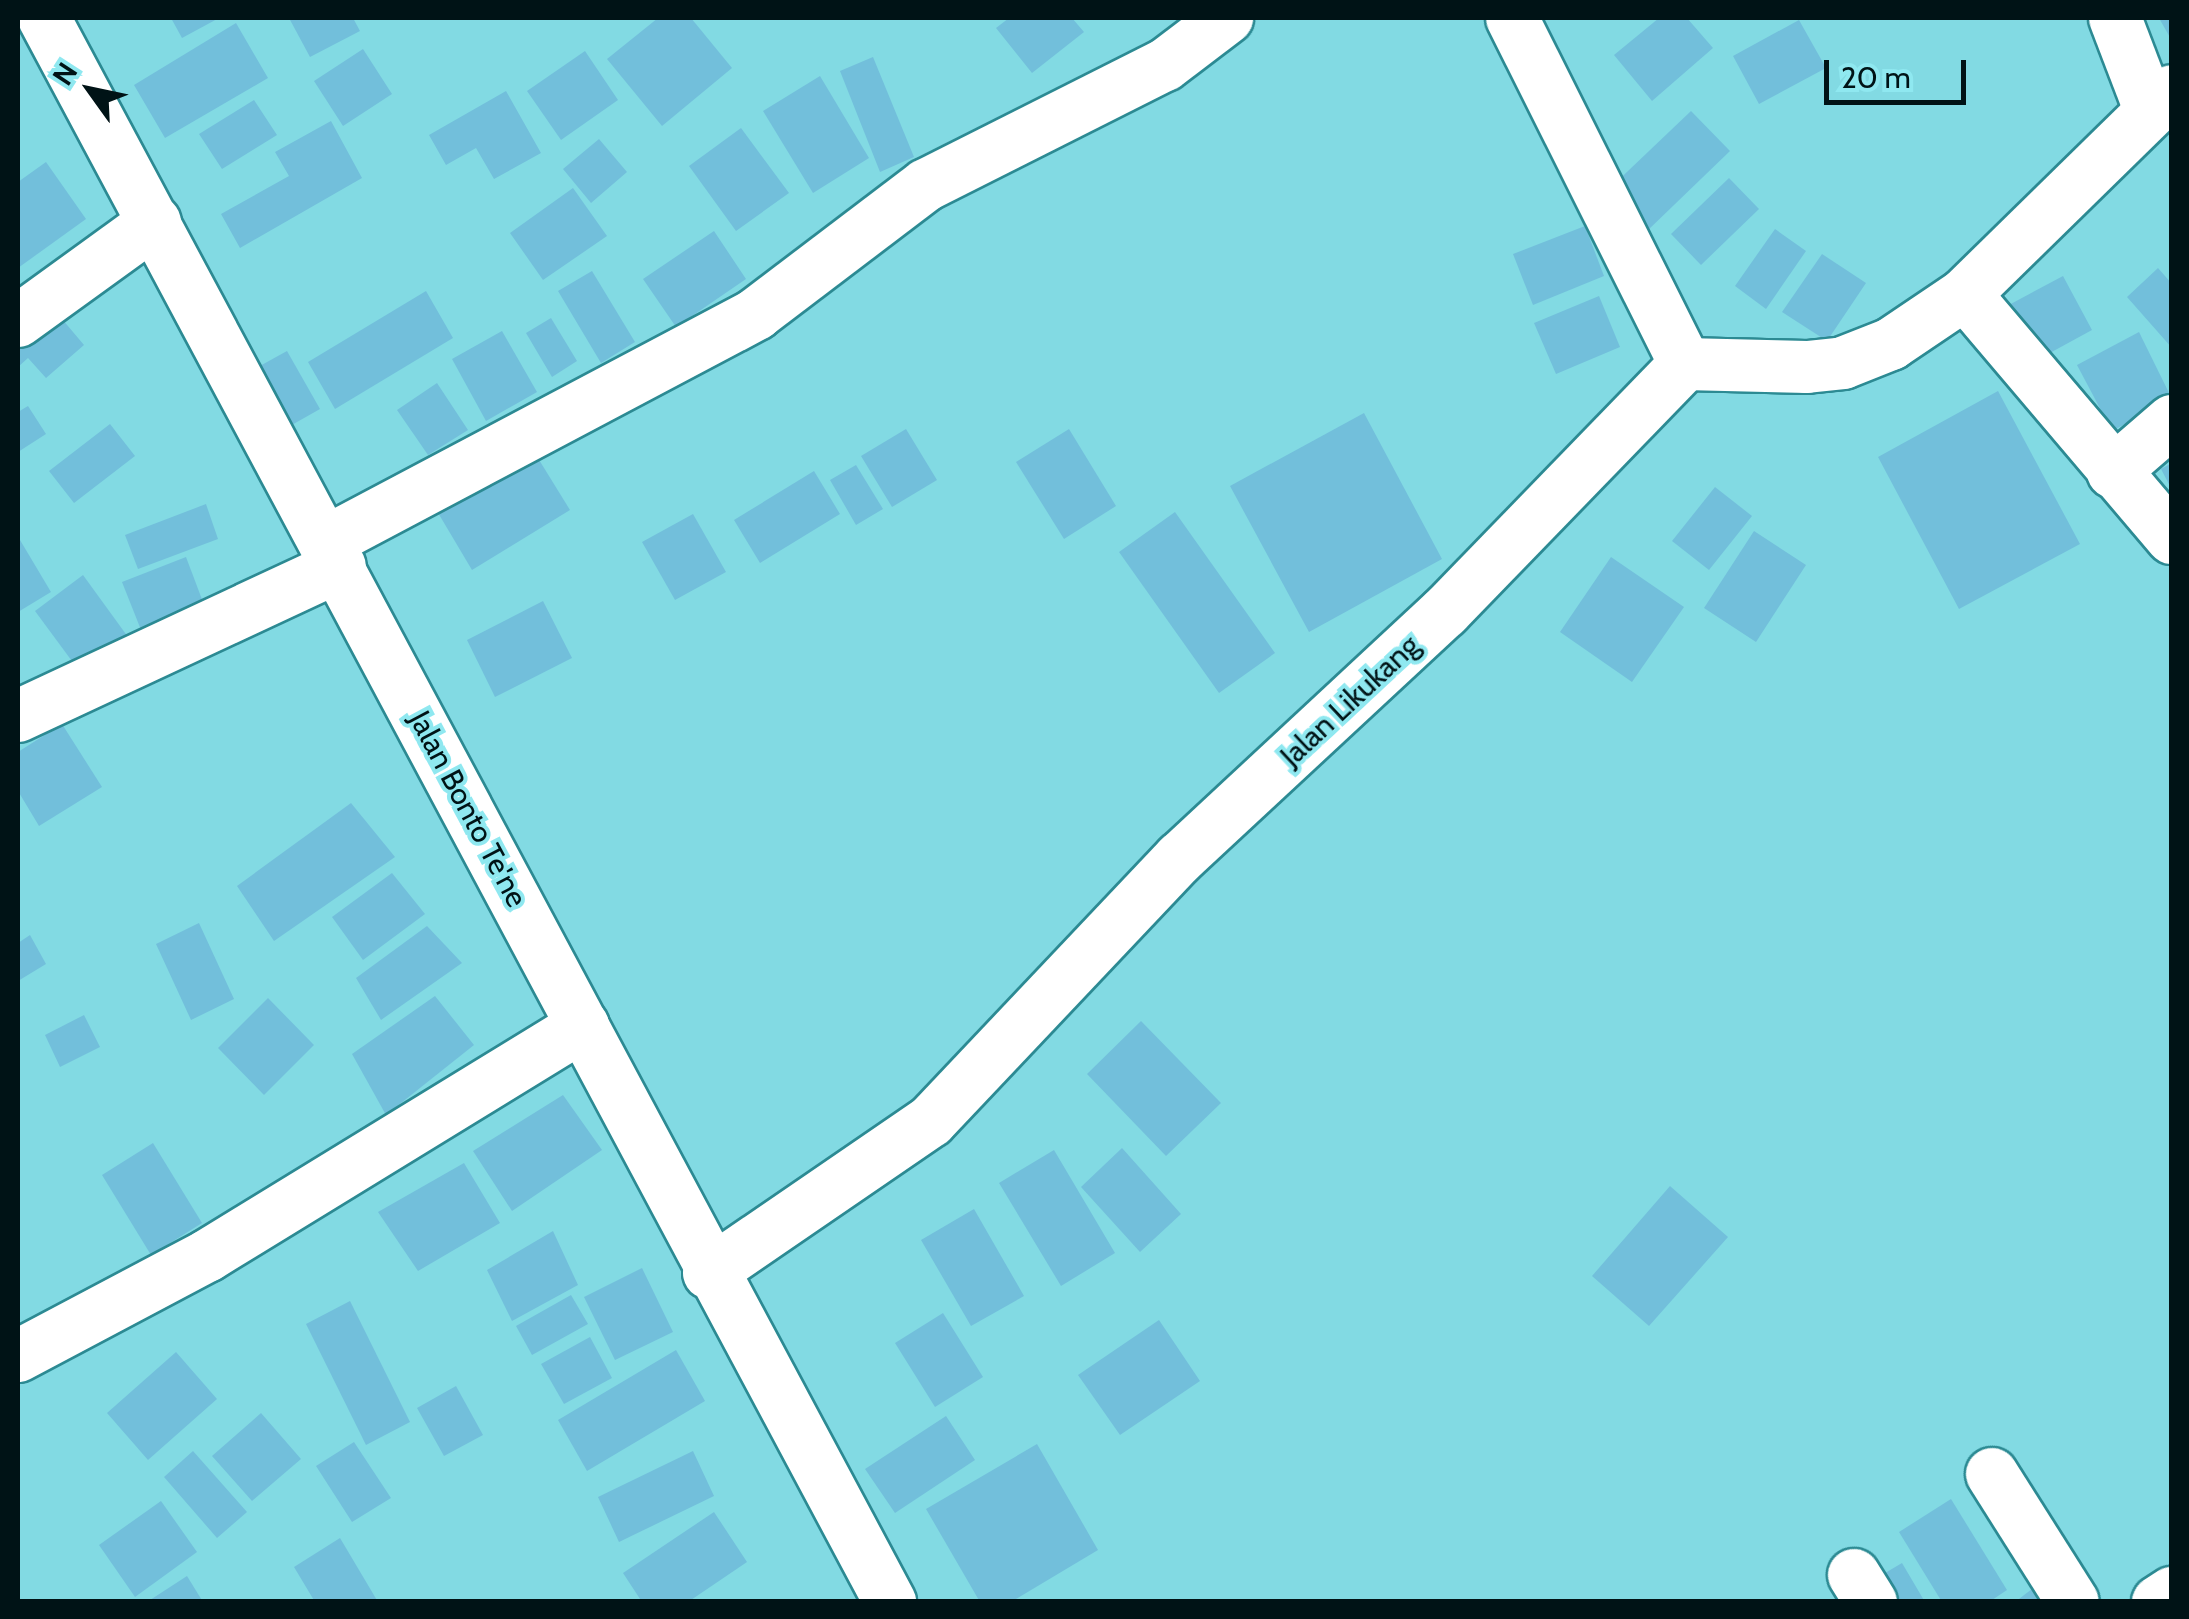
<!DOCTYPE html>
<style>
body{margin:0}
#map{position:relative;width:2189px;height:1619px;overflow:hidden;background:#82dae3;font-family:Cabin,sans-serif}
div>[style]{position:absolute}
.building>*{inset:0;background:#72bfdb}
.roads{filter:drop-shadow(2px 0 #2c8a93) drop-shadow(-2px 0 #2c8a93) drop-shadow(0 2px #2c8a93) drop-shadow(0 -2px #2c8a93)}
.street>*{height:52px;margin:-26px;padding:0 26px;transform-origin:26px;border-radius:26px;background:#fff}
span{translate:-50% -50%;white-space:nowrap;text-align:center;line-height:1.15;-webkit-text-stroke:8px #8fe8f0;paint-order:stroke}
.street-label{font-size:30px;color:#001316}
.frame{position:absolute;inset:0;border:20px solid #001316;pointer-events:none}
.north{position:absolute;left:40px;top:40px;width:100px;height:100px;-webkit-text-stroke:8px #8fe8f0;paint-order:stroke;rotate:303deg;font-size:28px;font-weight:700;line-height:40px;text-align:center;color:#001316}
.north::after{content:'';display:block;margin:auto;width:35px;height:45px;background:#001316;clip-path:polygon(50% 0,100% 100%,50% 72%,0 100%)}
.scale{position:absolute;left:1824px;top:60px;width:142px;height:45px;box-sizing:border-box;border:5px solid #001316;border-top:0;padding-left:12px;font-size:30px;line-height:35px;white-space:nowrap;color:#001316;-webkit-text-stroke:8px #8fe8f0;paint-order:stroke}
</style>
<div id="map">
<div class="building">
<div style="clip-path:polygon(171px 18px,219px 18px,182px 38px)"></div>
<div style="clip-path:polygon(289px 18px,353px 18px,360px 31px,310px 57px)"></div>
<div style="clip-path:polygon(658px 18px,691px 18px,732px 68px,662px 126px,607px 59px)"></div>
<div style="clip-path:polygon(1009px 18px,1072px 18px,1084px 32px,1032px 73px,996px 28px)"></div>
<div style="clip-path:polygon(1659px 18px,1687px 18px,1713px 48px,1652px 101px,1614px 55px)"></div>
<div style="clip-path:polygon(2159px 18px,2172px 18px,2172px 41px)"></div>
<div style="clip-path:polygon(1799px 20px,1826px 68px,1759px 104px,1733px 56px)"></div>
<div style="clip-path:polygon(236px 23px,268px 78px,165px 138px,134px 85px)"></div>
<div style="clip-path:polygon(363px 49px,392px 94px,343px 126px,314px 81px)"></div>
<div style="clip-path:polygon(585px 51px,618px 100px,561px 140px,527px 91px)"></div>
<div style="clip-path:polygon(873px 57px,914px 157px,880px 172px,840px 71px)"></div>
<div style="clip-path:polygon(820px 76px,869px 158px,813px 193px,763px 111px)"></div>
<div style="clip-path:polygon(506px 91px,541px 153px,494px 179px,476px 148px,446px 165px,429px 135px)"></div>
<div style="clip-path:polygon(254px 100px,277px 135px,222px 169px,199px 134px)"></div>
<div style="clip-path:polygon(1691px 111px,1730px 151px,1646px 232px,1607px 191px)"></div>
<div style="clip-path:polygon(331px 121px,362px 178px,240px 248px,221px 214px,289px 176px,275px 152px)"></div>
<div style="clip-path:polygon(741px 128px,789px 193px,736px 231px,689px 166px)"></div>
<div style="clip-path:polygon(599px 139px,627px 172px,591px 203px,563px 169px)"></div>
<div style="clip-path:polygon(46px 162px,86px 219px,18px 268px,18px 182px)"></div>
<div style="clip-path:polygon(1729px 178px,1759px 209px,1701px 265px,1671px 234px)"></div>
<div style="clip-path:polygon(573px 188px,607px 236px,543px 280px,510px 233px)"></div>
<div style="clip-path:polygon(1585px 226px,1604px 276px,1533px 305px,1513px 254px)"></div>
<div style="clip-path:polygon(1775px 229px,1806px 251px,1766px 309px,1735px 286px)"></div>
<div style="clip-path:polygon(714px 231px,746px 279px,676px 327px,643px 279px)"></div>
<div style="clip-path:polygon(1822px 254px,1866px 283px,1827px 341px,1782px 312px)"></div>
<div style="clip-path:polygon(2158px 268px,2172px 284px,2172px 348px,2127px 297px)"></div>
<div style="clip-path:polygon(592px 271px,635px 342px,601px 363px,558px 291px)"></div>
<div style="clip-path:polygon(2063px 276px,2092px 330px,2037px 360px,2007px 306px)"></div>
<div style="clip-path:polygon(426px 291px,453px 338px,335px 409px,308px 362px)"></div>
<div style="clip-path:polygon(40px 293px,84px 345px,46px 378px,28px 358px,18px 367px,18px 313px)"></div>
<div style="clip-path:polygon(1599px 296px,1620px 347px,1556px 374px,1534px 323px)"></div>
<div style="clip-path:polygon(551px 318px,577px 361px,552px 377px,526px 333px)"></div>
<div style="clip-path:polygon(502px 331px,537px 392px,486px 421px,452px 359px)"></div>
<div style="clip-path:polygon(2139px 332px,2172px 399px,2112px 431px,2077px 365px)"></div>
<div style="clip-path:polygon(287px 351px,320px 409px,274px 435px,242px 376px)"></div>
<div style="clip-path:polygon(437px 383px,468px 430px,428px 455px,397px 410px)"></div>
<div style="clip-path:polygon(1998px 391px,2080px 544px,1959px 609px,1878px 457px)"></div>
<div style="clip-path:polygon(28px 406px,46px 434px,18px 452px,18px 412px)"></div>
<div style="clip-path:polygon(1364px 413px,1442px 559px,1309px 632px,1230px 486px)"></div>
<div style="clip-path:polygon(110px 424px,135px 456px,74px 503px,49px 471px)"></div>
<div style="clip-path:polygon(906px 429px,937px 480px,892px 507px,861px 456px)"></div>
<div style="clip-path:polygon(1069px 429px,1116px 506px,1064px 539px,1016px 462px)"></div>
<div style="clip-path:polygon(528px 442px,570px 510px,472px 570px,431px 501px)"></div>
<div style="clip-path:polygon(2172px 463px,2172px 490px,2161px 469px)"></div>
<div style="clip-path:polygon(856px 465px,883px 509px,856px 525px,830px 480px)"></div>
<div style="clip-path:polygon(814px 471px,840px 514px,760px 563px,734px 520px)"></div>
<div style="clip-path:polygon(1715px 487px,1752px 516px,1709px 570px,1672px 541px)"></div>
<div style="clip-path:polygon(206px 504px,218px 539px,138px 569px,125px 535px)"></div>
<div style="clip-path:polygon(1175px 512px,1275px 653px,1219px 693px,1119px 552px)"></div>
<div style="clip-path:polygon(693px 514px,726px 572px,675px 600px,642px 542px)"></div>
<div style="clip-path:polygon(1754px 531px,1806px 565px,1756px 642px,1704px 608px)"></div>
<div style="clip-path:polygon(20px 540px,51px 592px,18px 612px,18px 542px)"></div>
<div style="clip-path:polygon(186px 557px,206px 610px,143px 635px,122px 582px)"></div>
<div style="clip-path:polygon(1611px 557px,1684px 607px,1632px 682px,1560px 632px)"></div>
<div style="clip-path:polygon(83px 575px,128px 637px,80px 672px,35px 611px)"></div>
<div style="clip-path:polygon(543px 601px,572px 658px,495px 697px,467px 640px)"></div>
<div style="clip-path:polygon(62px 724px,102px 787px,39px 826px,18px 791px,18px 752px)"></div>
<div style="clip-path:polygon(351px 803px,395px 857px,274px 941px,237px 886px)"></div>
<div style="clip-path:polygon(392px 873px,425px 914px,363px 960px,332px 917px)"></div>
<div style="clip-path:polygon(199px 923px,234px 999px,191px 1020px,156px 944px)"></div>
<div style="clip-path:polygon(427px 926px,462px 963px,381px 1020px,356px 978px)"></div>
<div style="clip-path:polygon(30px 935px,46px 964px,18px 981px,18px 943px)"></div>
<div style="clip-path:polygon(435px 996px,474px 1045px,386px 1115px,352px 1054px)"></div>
<div style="clip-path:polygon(268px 998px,314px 1045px,264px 1095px,218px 1048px)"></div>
<div style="clip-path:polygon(84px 1015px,100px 1047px,60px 1067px,45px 1035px)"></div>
<div style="clip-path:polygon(1141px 1021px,1221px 1103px,1166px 1156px,1087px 1074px)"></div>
<div style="clip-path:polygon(563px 1095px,602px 1150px,512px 1211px,473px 1151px)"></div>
<div style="clip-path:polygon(153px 1143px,202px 1223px,151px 1255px,102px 1175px)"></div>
<div style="clip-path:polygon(1122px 1148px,1181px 1214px,1140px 1252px,1081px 1187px)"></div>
<div style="clip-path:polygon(1054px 1150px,1115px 1253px,1061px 1286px,999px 1183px)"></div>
<div style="clip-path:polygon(464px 1163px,500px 1223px,418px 1271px,378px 1212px)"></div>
<div style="clip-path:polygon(1670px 1186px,1728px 1237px,1649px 1326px,1592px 1276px)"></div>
<div style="clip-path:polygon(974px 1209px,1024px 1296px,971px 1326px,921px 1240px)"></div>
<div style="clip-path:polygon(553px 1231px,578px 1285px,512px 1321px,487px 1270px)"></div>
<div style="clip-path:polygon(642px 1268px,673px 1332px,615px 1360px,584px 1297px)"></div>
<div style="clip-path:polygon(571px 1295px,588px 1324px,532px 1355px,516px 1326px)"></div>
<div style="clip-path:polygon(350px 1301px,410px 1422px,366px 1445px,306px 1324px)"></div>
<div style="clip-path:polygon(943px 1313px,983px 1377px,935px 1407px,895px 1343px)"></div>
<div style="clip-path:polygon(1159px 1320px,1200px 1381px,1120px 1435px,1078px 1375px)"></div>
<div style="clip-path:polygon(590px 1337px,612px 1378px,564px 1404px,541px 1364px)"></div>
<div style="clip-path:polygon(676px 1350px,705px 1401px,587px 1471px,558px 1420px)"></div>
<div style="clip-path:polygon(176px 1352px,217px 1399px,148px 1460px,107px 1413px)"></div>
<div style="clip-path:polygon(456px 1386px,483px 1435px,444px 1456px,417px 1408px)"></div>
<div style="clip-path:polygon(261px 1413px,301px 1459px,252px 1501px,212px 1456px)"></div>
<div style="clip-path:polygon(946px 1416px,975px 1460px,895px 1513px,865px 1469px)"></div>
<div style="clip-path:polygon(354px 1442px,391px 1498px,352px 1522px,316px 1466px)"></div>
<div style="clip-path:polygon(1037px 1444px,1098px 1550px,1011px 1602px,980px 1602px,926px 1509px)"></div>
<div style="clip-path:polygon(193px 1451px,247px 1512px,217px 1538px,164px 1477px)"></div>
<div style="clip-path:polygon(693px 1451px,714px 1496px,619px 1542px,598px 1497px)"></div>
<div style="clip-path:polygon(1951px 1499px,2007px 1590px,1989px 1602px,1942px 1602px,1899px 1532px)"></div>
<div style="clip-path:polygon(161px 1501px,197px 1552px,135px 1597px,99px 1545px)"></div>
<div style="clip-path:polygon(714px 1512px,747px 1562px,688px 1602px,642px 1602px,623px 1573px)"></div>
<div style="clip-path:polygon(340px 1538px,378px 1602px,315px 1602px,294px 1567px)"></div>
<div style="clip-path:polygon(1902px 1563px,1925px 1602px,1888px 1602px,1875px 1579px)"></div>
<div style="clip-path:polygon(187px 1576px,203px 1602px,147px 1602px)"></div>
<div style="clip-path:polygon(2032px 1589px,2041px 1602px,2015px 1602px)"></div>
</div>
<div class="roads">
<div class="street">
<div style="left:44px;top:18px;width:1796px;rotate:61.89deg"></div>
<div style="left:1512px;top:18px;width:387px;rotate:63.4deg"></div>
<div style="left:2115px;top:18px;width:95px;rotate:69.1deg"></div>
<div style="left:1965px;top:294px;width:320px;rotate:49.7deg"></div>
<div style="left:18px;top:321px;width:169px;rotate:-35.9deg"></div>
<div style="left:1685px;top:364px;width:122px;rotate:1.4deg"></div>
<div style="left:1807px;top:367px;width:36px;rotate:-6deg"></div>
<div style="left:1843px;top:363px;width:52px;rotate:-21.6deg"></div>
<div style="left:1891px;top:344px;width:89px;rotate:-34deg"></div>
<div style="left:1965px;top:294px;width:290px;rotate:-44.4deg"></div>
<div style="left:2113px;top:472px;width:78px;rotate:-40.8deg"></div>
<div style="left:326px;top:542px;width:487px;rotate:-27.9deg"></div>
<div style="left:756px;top:314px;width:213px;rotate:-37.2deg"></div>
<div style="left:926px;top:185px;width:267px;rotate:-26.7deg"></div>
<div style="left:1165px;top:65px;width:78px;rotate:-37.2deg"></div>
<div style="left:18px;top:716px;width:355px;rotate:-25deg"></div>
<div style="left:709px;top:1273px;width:269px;rotate:-34.4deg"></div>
<div style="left:931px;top:1121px;width:362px;rotate:-46.6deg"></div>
<div style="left:1180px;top:858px;width:362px;rotate:-42.9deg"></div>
<div style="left:1445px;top:612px;width:345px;rotate:-45.9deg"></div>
<div style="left:18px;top:1356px;width:214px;rotate:-27.9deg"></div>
<div style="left:207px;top:1256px;width:441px;rotate:-31.5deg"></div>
<div style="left:1992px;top:1474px;width:151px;rotate:57.7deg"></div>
<div style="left:1854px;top:1575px;width:32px;rotate:58deg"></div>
<div style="left:2158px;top:1602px;width:17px;rotate:-33deg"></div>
</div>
</div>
<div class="street-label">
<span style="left:1350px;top:701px;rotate:-43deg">Jalan Likukang</span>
<span style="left:468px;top:809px;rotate:62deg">Jalan Bonto Te'ne</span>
</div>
<div class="frame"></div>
<div class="north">N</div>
<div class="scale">20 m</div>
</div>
